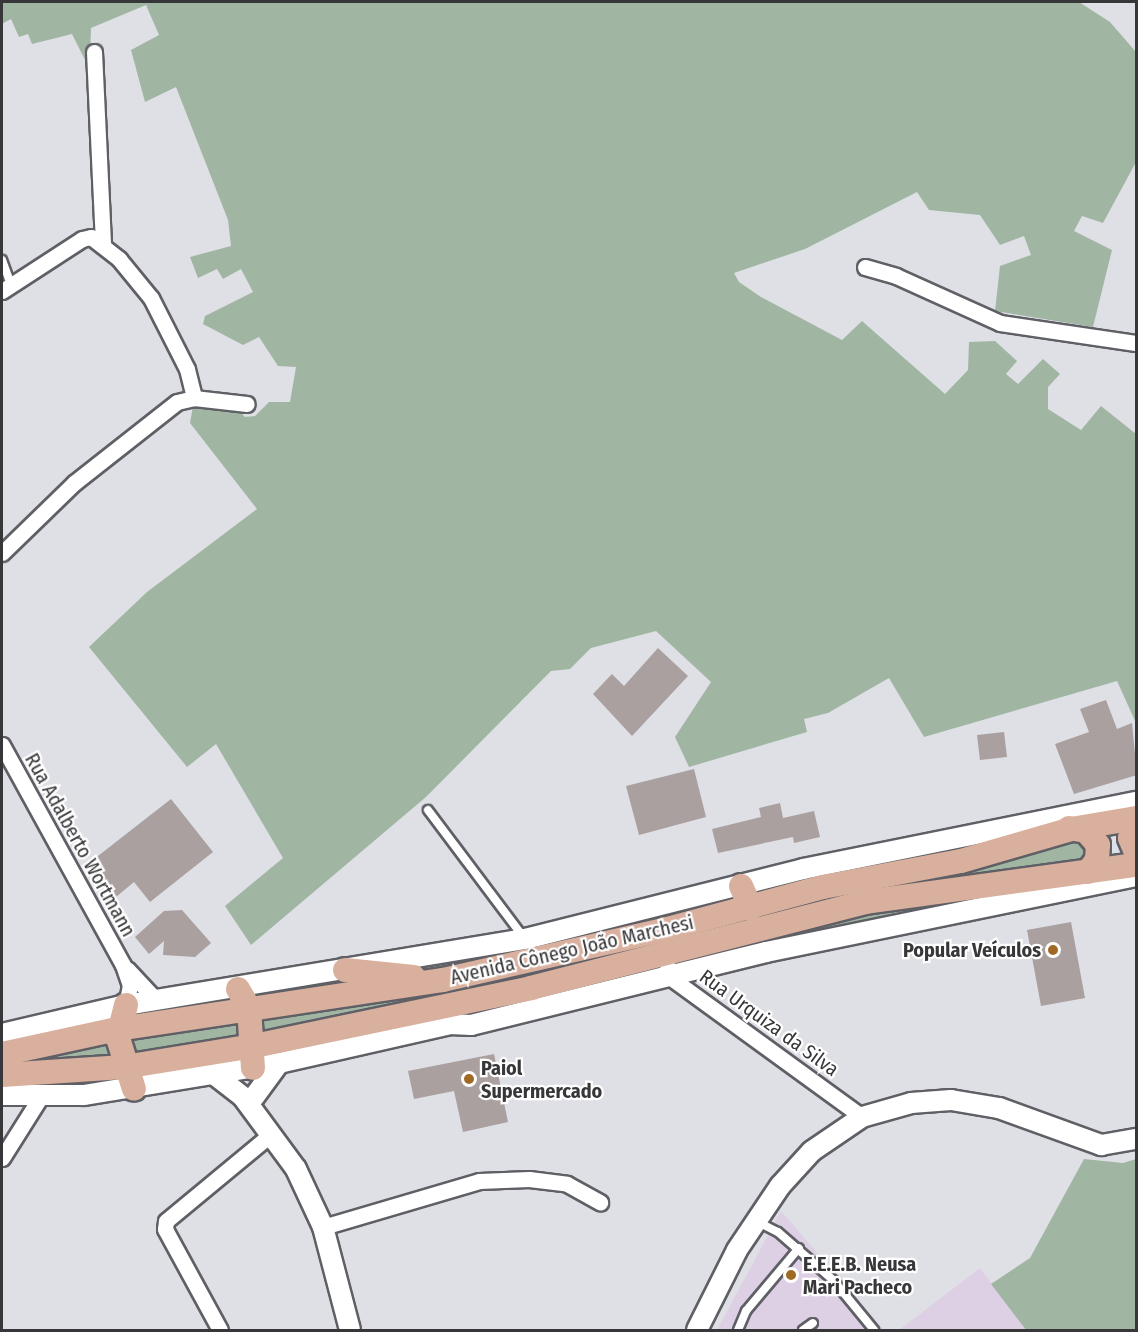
<!DOCTYPE html>
<meta charset="utf-8">
<style>
body{margin:0}
#map{position:relative;width:1138px;height:1332px;overflow:hidden;background:#dfdfe6;font-family:"Fira Sans Condensed",sans-serif}
div>[style]{position:absolute}
.education>*{inset:0;background:#ded0e4}
.green>*{inset:0;background:#a0b6a3}
.building>*{inset:0;background:#a9a09f}
.roads{filter:drop-shadow(2px 0 #5f5f66) drop-shadow(-2px 0 #5f5f66) drop-shadow(0 2px #5f5f66) drop-shadow(0 -2px #5f5f66)}
.service>*{height:8px;margin:-4px;padding:0 4px;transform-origin:4px;border-radius:4px;background:#fff}
.minor>*{height:15px;margin:-7.5px;padding:0 7.5px;transform-origin:7.5px;border-radius:7.5px;background:#fff}
.tertiary>*{height:20px;margin:-10px;padding:0 10px;transform-origin:10px;border-radius:10px;background:#fff}
.primary>*{height:24px;margin:-12px;padding:0 12px;transform-origin:12px;border-radius:12px;background:#d9b09e}
.dots>*{width:16px;height:16px;translate:-50% -50%;box-sizing:border-box;border:3px solid #fff;border-radius:50%}
span{translate:-50% -50%;white-space:nowrap;text-align:center;line-height:1.15;-webkit-text-stroke:4.5px #fff;paint-order:stroke}
.street-label{font-size:20px;color:#37373a}
.poi-label{font-size:20px;color:#37373a;font-weight:700}
.right{translate:-100% -50%;text-align:right}
.left{translate:0 -50%;text-align:left}
.frame{position:absolute;inset:0;border:3px solid #37373a;pointer-events:none}
</style>
<div id="map">
<div class="education">
<div style="clip-path:polygon(781px 1211px,884px 1330px,717px 1330px)"></div>
<div style="clip-path:polygon(980px 1268px,1026px 1330px,899px 1330px)"></div>
</div>
<div class="green">
<div style="clip-path:polygon(2px 2px,1079px 2px,1110px 22px,1136px 52px,1136px 162px,1103px 223px,1082px 216px,1074px 231px,1112px 250px,1093px 327px,995px 311px,1000px 266px,1031px 255px,1024px 236px,1000px 245px,980px 215px,929px 210px,917px 192px,805px 249px,734px 273px,739px 282px,761px 297px,842px 340px,862px 321px,945px 394px,968px 370px,969px 342px,995px 341px,1017px 361px,1006px 374px,1018px 384px,1043px 359px,1060px 374px,1048px 387px,1048px 409px,1081px 430px,1101px 406px,1136px 434px,1136px 723px,1117px 681px,924px 737px,889px 678px,828px 713px,804px 719px,807px 732px,689px 767px,675px 737px,711px 682px,656px 631px,591px 648px,570px 669px,551px 671px,426px 797px,251px 945px,225px 906px,283px 858px,216px 744px,187px 767px,89px 647px,147px 592px,257px 509px,190px 423px,193px 406px,236px 408px,245px 417px,255px 416px,269px 402px,290px 402px,296px 367px,278px 366px,259px 337px,243px 345px,203px 324px,205px 316px,253px 292px,241px 269px,223px 279px,217px 269px,198px 278px,190px 257px,231px 246px,228px 220px,176px 87px,145px 102px,131px 50px,159px 35px,146px 5px,91px 28px,90px 58px,85px 60px,72px 34px,32px 44px,28px 34px,19px 37px,11px 19px,2px 24px)"></div>
<div style="clip-path:polygon(1068px 838px,1089px 846px,1086px 862px,715px 934px,261px 1039px,257px 1015px)"></div>
<div style="clip-path:polygon(1059px 884px,680px 965px,679px 961px,837px 916px)"></div>
<div style="clip-path:polygon(730px 900px,732px 902px,439px 971px,409px 967px)"></div>
<div style="clip-path:polygon(239px 1018px,244px 1035px,132px 1058px,125px 1039px)"></div>
<div style="clip-path:polygon(109px 1039px,112px 1061px,2px 1069px,45px 1049px)"></div>
<div style="clip-path:polygon(1084px 1159px,1123px 1163px,1136px 1159px,1136px 1330px,1026px 1330px,991px 1284px,1030px 1258px)"></div>
</div>
<div class="building">
<div style="clip-path:polygon(658px 648px,688px 676px,632px 736px,593px 694px,612px 674px,624px 686px)"></div>
<div style="clip-path:polygon(1106px 700px,1117px 729px,1132px 723px,1137px 775px,1074px 794px,1055px 744px,1089px 732px,1080px 709px)"></div>
<div style="clip-path:polygon(1004px 732px,1007px 757px,980px 760px,977px 735px)"></div>
<div style="clip-path:polygon(694px 769px,706px 817px,639px 835px,626px 786px)"></div>
<div style="clip-path:polygon(171px 799px,213px 852px,150px 902px,134px 882px,116px 897px,89px 863px)"></div>
<div style="clip-path:polygon(780px 803px,783px 818px,814px 811px,820px 837px,794px 843px,793px 837px,718px 853px,712px 829px,761px 817px,759px 808px)"></div>
<div style="clip-path:polygon(182px 910px,211px 943px,195px 957px,163px 955px,164px 941px,149px 954px,135px 937px,164px 911px)"></div>
<div style="clip-path:polygon(1071px 922px,1085px 998px,1041px 1006px,1027px 930px)"></div>
<div style="clip-path:polygon(494px 1054px,508px 1122px,463px 1132px,454px 1091px,414px 1099px,408px 1071px)"></div>
</div>
<div class="roads">
<div class="service">
<div style="left:2px;top:260px;width:27px;rotate:70deg"></div>
<div style="left:428px;top:810px;width:160px;rotate:53.1deg"></div>
<div style="left:758px;top:1222px;width:22px;rotate:27deg"></div>
<div style="left:778px;top:1232px;width:73px;rotate:41.1deg"></div>
<div style="left:833px;top:1280px;width:65px;rotate:50.6deg"></div>
<div style="left:738px;top:1330px;width:21px;rotate:-67deg"></div>
<div style="left:746px;top:1311px;width:82px;rotate:-49.9deg"></div>
<div style="left:803px;top:1330px;width:12px;rotate:-35deg"></div>
</div>
<div class="minor">
<div style="left:94px;top:52px;width:192px;rotate:87.3deg"></div>
<div style="left:865px;top:267px;width:32px;rotate:16deg"></div>
<div style="left:896px;top:276px;width:114px;rotate:24.3deg"></div>
<div style="left:1000px;top:323px;width:137px;rotate:8.4deg"></div>
<div style="left:2px;top:291px;width:95px;rotate:-33deg"></div>
<div style="left:82px;top:239px;width:9px;rotate:-13deg"></div>
<div style="left:91px;top:237px;width:36px;rotate:38deg"></div>
<div style="left:119px;top:259px;width:50px;rotate:50.6deg"></div>
<div style="left:151px;top:298px;width:80px;rotate:63.1deg"></div>
<div style="left:187px;top:369px;width:30px;rotate:76deg"></div>
<div style="left:2px;top:553px;width:100px;rotate:-44.2deg"></div>
<div style="left:74px;top:483px;width:131px;rotate:-38.2deg"></div>
<div style="left:177px;top:402px;width:17px;rotate:-13deg"></div>
<div style="left:194px;top:398px;width:53px;rotate:6.5deg"></div>
<div style="left:2px;top:745px;width:251px;rotate:61.2deg"></div>
<div style="left:123px;top:965px;width:21px;rotate:71deg"></div>
<div style="left:130px;top:985px;width:20px;rotate:101deg"></div>
<div style="left:664px;top:954px;width:25px;rotate:74deg"></div>
<div style="left:671px;top:978px;width:236px;rotate:36deg"></div>
<div style="left:127px;top:969px;width:44px;rotate:46.8deg"></div>
<div style="left:2px;top:1158px;width:73px;rotate:-57.8deg"></div>
<div style="left:323px;top:1227px;width:163px;rotate:-16.4deg"></div>
<div style="left:479px;top:1181px;width:50px;rotate:-2.3deg"></div>
<div style="left:529px;top:1179px;width:38px;rotate:7deg"></div>
<div style="left:567px;top:1184px;width:38px;rotate:29deg"></div>
<div style="left:220px;top:1330px;width:115px;rotate:-118.6deg"></div>
<div style="left:165px;top:1229px;width:8px;rotate:-83deg"></div>
<div style="left:166px;top:1221px;width:136px;rotate:-39.6deg"></div>
</div>
<div class="tertiary">
<div style="left:2px;top:1034px;width:127px;rotate:-13.2deg"></div>
<div style="left:126px;top:1005px;width:404px;rotate:-9.4deg"></div>
<div style="left:525px;top:939px;width:287px;rotate:-14.1deg"></div>
<div style="left:803px;top:869px;width:340px;rotate:-11.4deg"></div>
<div style="left:215px;top:1075px;width:36px;rotate:38deg"></div>
<div style="left:243px;top:1097px;width:89px;rotate:53.6deg"></div>
<div style="left:296px;top:1169px;width:64px;rotate:65deg"></div>
<div style="left:323px;top:1227px;width:106px;rotate:75.3deg"></div>
<div style="left:2px;top:1095px;width:82px"></div>
<div style="left:84px;top:1095px;width:198px;rotate:-9.3deg"></div>
<div style="left:279px;top:1063px;width:175px;rotate:-12.8deg"></div>
<div style="left:450px;top:1024px;width:21px;rotate:3deg"></div>
<div style="left:471px;top:1025px;width:304px;rotate:-13.9deg"></div>
<div style="left:766px;top:952px;width:378px;rotate:-11.6deg"></div>
<div style="left:254px;top:1097px;width:42px;rotate:-53.7deg"></div>
<div style="left:697px;top:1330px;width:89px;rotate:-63.4deg"></div>
<div style="left:737px;top:1250px;width:77px;rotate:-56.1deg"></div>
<div style="left:780px;top:1186px;width:47px;rotate:-47.6deg"></div>
<div style="left:812px;top:1151px;width:60px;rotate:-34.2deg"></div>
<div style="left:862px;top:1117px;width:51px;rotate:-15.9deg"></div>
<div style="left:911px;top:1103px;width:40px;rotate:-4.3deg"></div>
<div style="left:951px;top:1100px;width:49px;rotate:9.5deg"></div>
<div style="left:999px;top:1108px;width:109px;rotate:19.9deg"></div>
<div style="left:1101px;top:1145px;width:36px;rotate:-10deg"></div>
</div>
<div class="primary">
<div style="left:1136px;top:824px;width:15px;rotate:113deg"></div>
<div style="left:1130px;top:838px;width:15px;rotate:67deg"></div>
<div style="left:1069px;top:828px;width:17px;rotate:10deg"></div>
<div style="left:1086px;top:831px;width:18px;rotate:49deg"></div>
<div style="left:1098px;top:845px;width:15px;rotate:94deg"></div>
<div style="left:1097px;top:860px;width:15px;rotate:127deg"></div>
<div style="left:741px;top:886px;width:24px;rotate:66deg"></div>
<div style="left:345px;top:970px;width:69px;rotate:5.8deg"></div>
<div style="left:238px;top:989px;width:22px;rotate:60deg"></div>
<div style="left:249px;top:1008px;width:60px;rotate:86.2deg"></div>
<div style="left:126px;top:1005px;width:34px;rotate:104deg"></div>
<div style="left:118px;top:1038px;width:53px;rotate:72.6deg"></div>
<div style="left:2px;top:1054px;width:119px;rotate:-12.2deg"></div>
<div style="left:118px;top:1029px;width:329px;rotate:-8.6deg"></div>
<div style="left:443px;top:980px;width:230px;rotate:-12.8deg"></div>
<div style="left:667px;top:929px;width:162px;rotate:-15.1deg"></div>
<div style="left:823px;top:887px;width:140px;rotate:-10.7deg"></div>
<div style="left:961px;top:861px;width:115px;rotate:-16.2deg"></div>
<div style="left:1071px;top:829px;width:66px;rotate:-9.6deg"></div>
<div style="left:2px;top:1075px;width:122px;rotate:-3.8deg"></div>
<div style="left:124px;top:1067px;width:132px;rotate:-9.2deg"></div>
<div style="left:254px;top:1046px;width:283px;rotate:-11.8deg"></div>
<div style="left:531px;top:988px;width:345px;rotate:-14.4deg"></div>
<div style="left:865px;top:902px;width:274px;rotate:-7.8deg"></div>
</div>
</div>
<div class="dots">
<div style="left:1053px;top:950px;background:#a06a25"></div>
<div style="left:469px;top:1079px;background:#a06a25"></div>
<div style="left:791px;top:1275px;background:#a06a25"></div>
</div>
<div class="street-label">
<span style="left:80px;top:845px;rotate:61deg">Rua Adalberto Wortmann</span>
<span style="left:572px;top:950px;rotate:-13deg">Avenida Cônego João Marchesi</span>
<span style="left:769px;top:1023px;rotate:36deg">Rua Urquiza da Silva</span>
</div>
<div class="poi-label">
<span class="right" style="left:1041px;top:950px">Popular Veículos</span>
<span class="left" style="left:481px;top:1080px">Paiol<br>Supermercado</span>
<span class="left" style="left:803px;top:1276px">E.E.E.B. Neusa<br>Mari Pacheco</span>
</div>
<div class="frame"></div>
</div>
